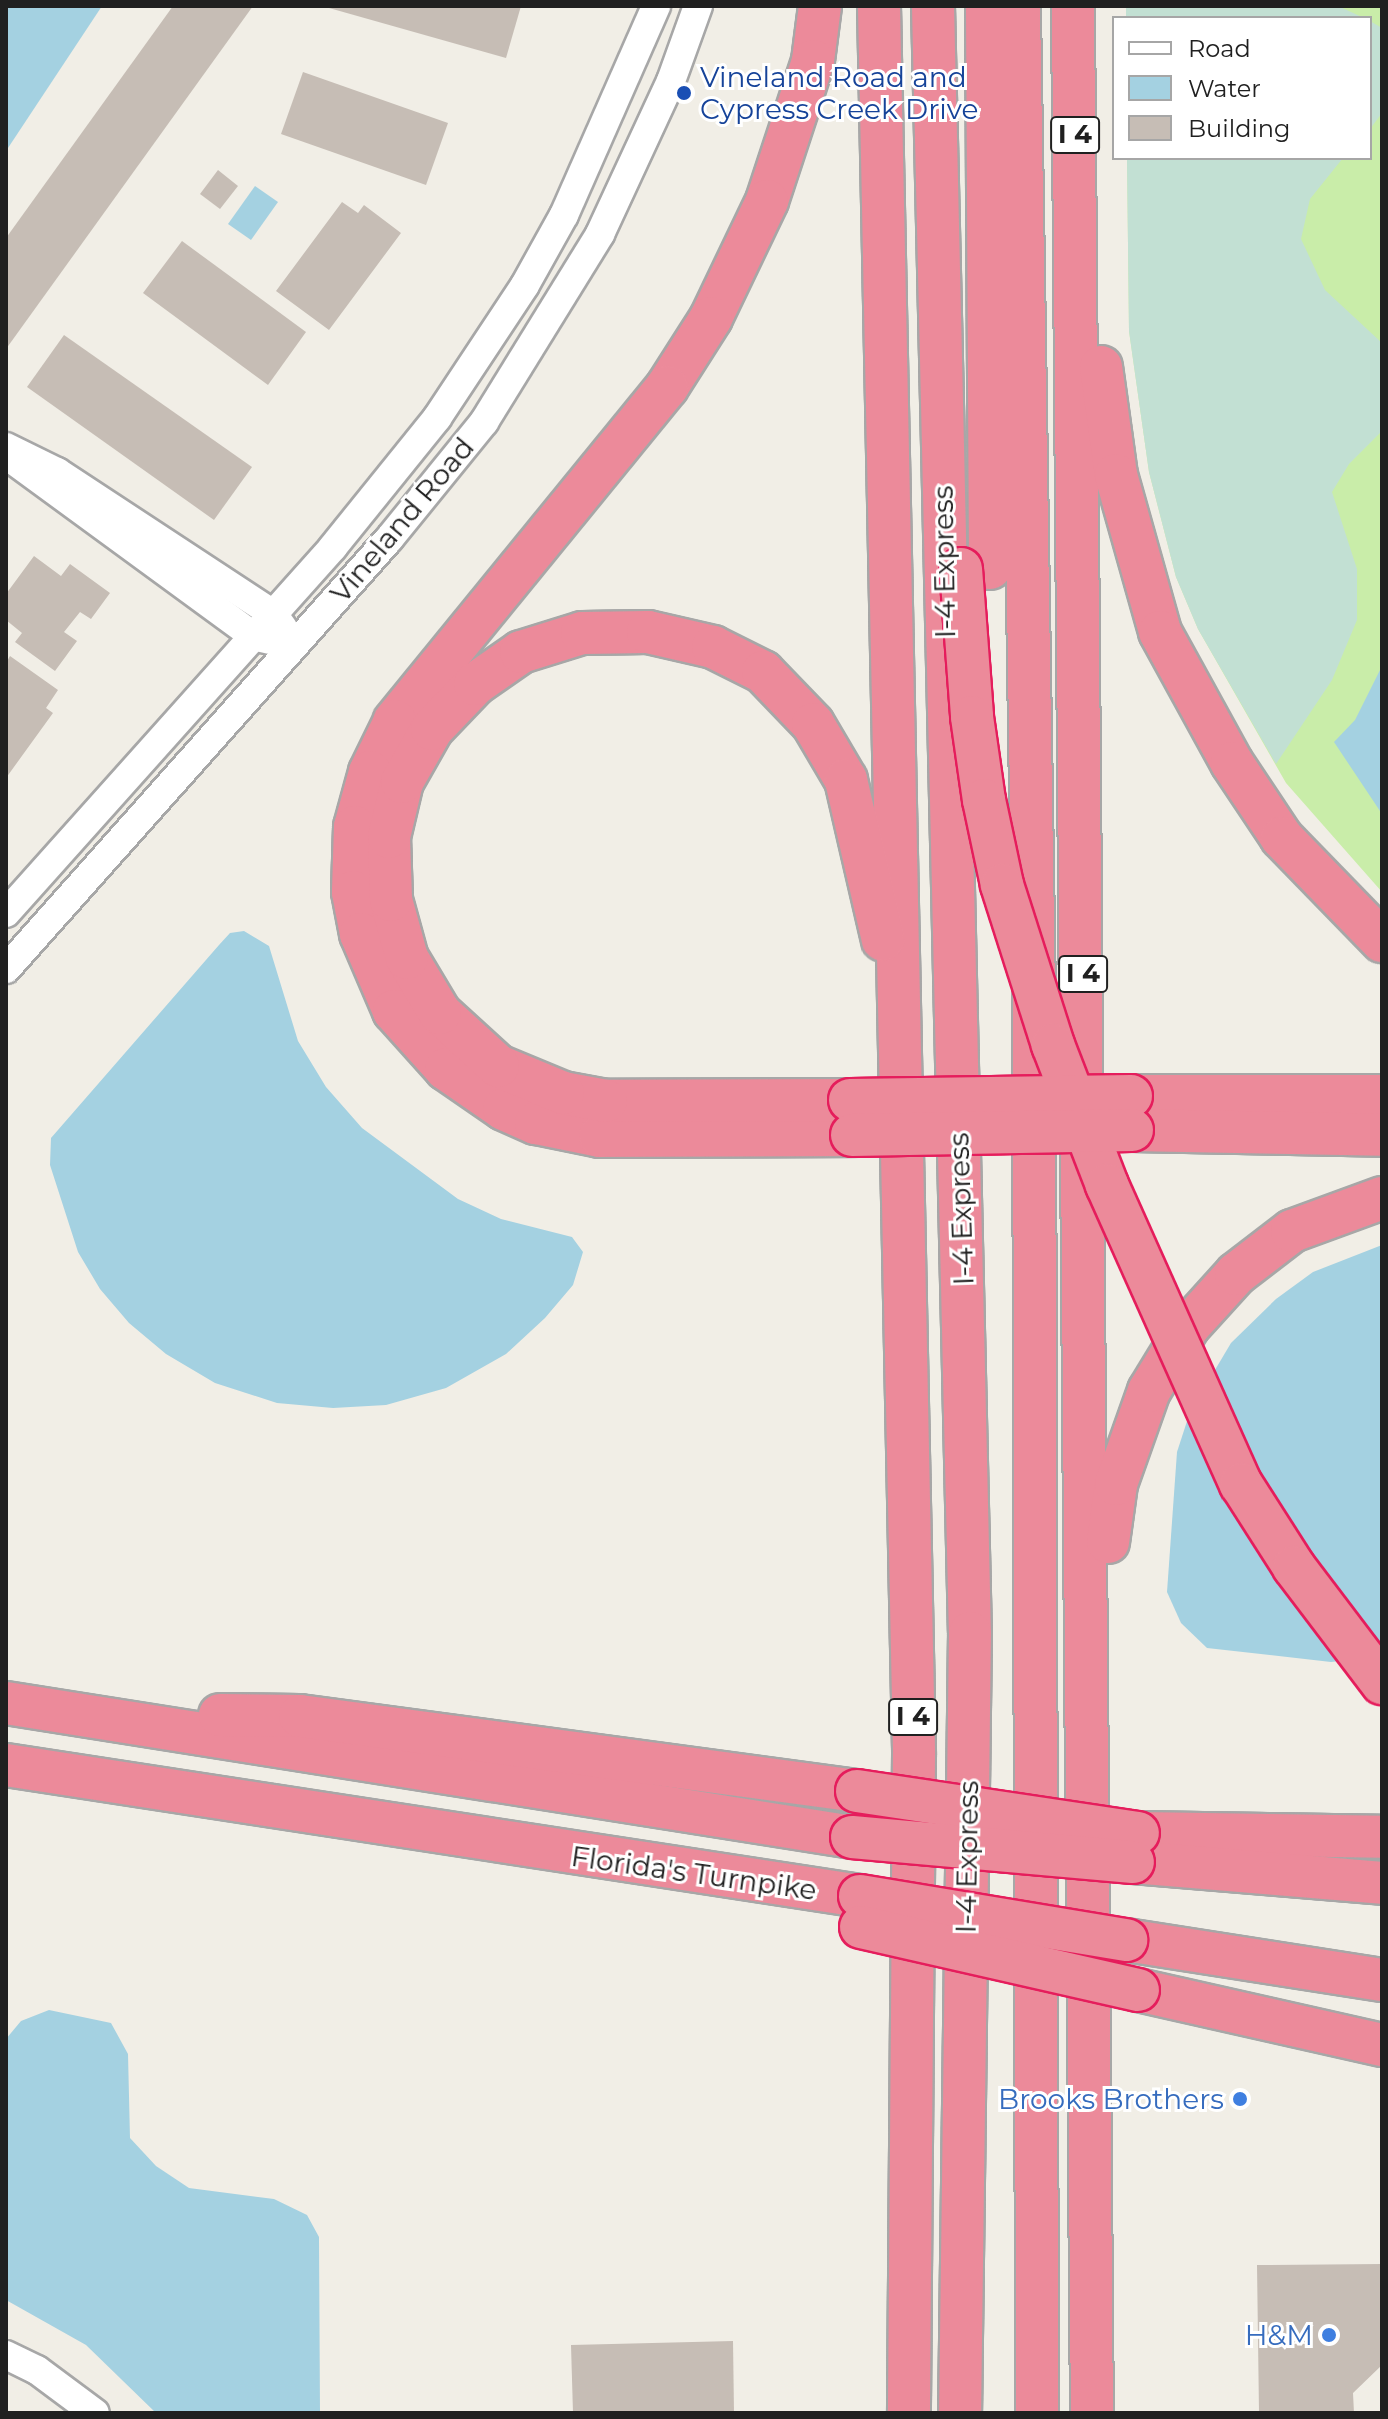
<!DOCTYPE html>
<style>
body{margin:0}
#map{position:relative;width:1388px;height:2419px;overflow:hidden;background:#f1eee6;font-family:Montserrat,sans-serif}
div>[style]{position:absolute}
.grass>*{inset:0;background:#c9eda9}
.wetland>*{inset:0;background:#c2e0d3}
.water>*{inset:0;background:#a4d1e1}
.building>*{inset:0;background:#c6bdb5}
.roads{filter:drop-shadow(2px 0 #a7a7a7) drop-shadow(-2px 0 #a7a7a7) drop-shadow(0 2px #a7a7a7) drop-shadow(0 -2px #a7a7a7)}
.minor>*{height:28px;margin:-14px;padding:0 14px;transform-origin:14px;border-radius:14px;background:#fff}
.highway>*{height:42px;margin:-21px;padding:0 21px;transform-origin:21px;border-radius:21px;background:#ec8a9a}
.bridges{filter:drop-shadow(2px 0 #e51d5c) drop-shadow(-2px 0 #e51d5c) drop-shadow(0 2px #e51d5c) drop-shadow(0 -2px #e51d5c)}
.highway-bridge>*{height:42px;margin:-21px;padding:0 21px;transform-origin:21px;border-radius:21px;background:#ec8a9a}
.dots>*{width:22px;height:22px;translate:-50% -50%;box-sizing:border-box;border:4px solid #fff;border-radius:50%}
span{translate:-50% -50%;white-space:nowrap;text-align:center;line-height:1.15;-webkit-text-stroke:6px #fff;paint-order:stroke}
.shield-label span{padding:2px 6px;background:#fff;border:2px solid;border-radius:6px;-webkit-text-stroke-width:0}
.shield-label{font-size:26px;color:#202020;font-weight:700}
.transit-label{font-size:28px;color:#164399}
.left{translate:0 -50%;text-align:left}
.street-label{font-size:28px;color:#202020}
.shop-label{font-size:28px;color:#366cbe}
.right{translate:-100% -50%;text-align:right}
.frame{position:absolute;inset:0;border:8px solid #202020;pointer-events:none}
.legend{position:absolute;left:1112px;top:16px;width:260px;height:144px;box-sizing:border-box;background:#fff;border:2px solid #a6a6a6;margin:0;padding:10px 14px;list-style:none;font-size:24px;color:#202020}
.legend li{display:flex;align-items:center;gap:16px;height:40px}
.legend b{width:40px;border:2px solid #a6a6a6}
</style>
<div id="map">
<div class="grass">
<div style="clip-path:polygon(1126px 6px,1382px 6px,1382px 892px,1286px 783px,1198px 629px,1176px 577px,1149px 472px,1129px 331px,1127px 158px,1370px 158px,1370px 18px,1126px 18px)"></div>
</div>
<div class="wetland">
<div style="clip-path:polygon(1126px 6px,1338px 6px,1364px 18px,1126px 18px)"></div>
<div style="clip-path:polygon(1370px 21px,1382px 28px,1382px 113px,1370px 129px)"></div>
<div style="clip-path:polygon(1127px 158px,1343px 158px,1310px 199px,1301px 239px,1325px 290px,1382px 343px,1382px 431px,1349px 464px,1332px 492px,1357px 569px,1357px 620px,1332px 680px,1276px 764px,1198px 629px,1176px 577px,1149px 472px,1129px 331px)"></div>
</div>
<div class="water">
<div style="clip-path:polygon(6px 6px,102px 6px,6px 151px)"></div>
<div style="clip-path:polygon(255px 186px,278px 202px,251px 240px,228px 224px)"></div>
<div style="clip-path:polygon(1382px 666px,1382px 814px,1334px 742px,1355px 720px)"></div>
<div style="clip-path:polygon(244px 931px,269px 946px,298px 1041px,326px 1087px,362px 1128px,458px 1199px,501px 1219px,572px 1237px,583px 1252px,573px 1285px,545px 1318px,506px 1354px,446px 1388px,386px 1405px,333px 1408px,277px 1403px,215px 1383px,166px 1354px,129px 1323px,100px 1289px,78px 1252px,50px 1165px,51px 1138px,219px 945px,230px 933px)"></div>
<div style="clip-path:polygon(1382px 1245px,1382px 1656px,1331px 1662px,1207px 1648px,1181px 1623px,1167px 1592px,1177px 1452px,1190px 1412px,1231px 1343px,1276px 1299px,1313px 1272px)"></div>
<div style="clip-path:polygon(49px 2010px,111px 2023px,128px 2054px,130px 2138px,156px 2166px,189px 2188px,274px 2199px,307px 2215px,319px 2237px,320px 2413px,156px 2413px,86px 2345px,6px 2300px,6px 2039px,21px 2021px)"></div>
</div>
<div class="building">
<div style="clip-path:polygon(173px 6px,253px 6px,6px 349px,6px 238px)"></div>
<div style="clip-path:polygon(322px 6px,521px 6px,506px 58px)"></div>
<div style="clip-path:polygon(303px 72px,448px 123px,426px 185px,281px 134px)"></div>
<div style="clip-path:polygon(218px 170px,238px 186px,220px 209px,200px 194px)"></div>
<div style="clip-path:polygon(342px 202px,358px 213px,364px 205px,401px 233px,329px 330px,276px 291px)"></div>
<div style="clip-path:polygon(182px 241px,306px 332px,268px 385px,143px 293px)"></div>
<div style="clip-path:polygon(64px 335px,252px 467px,214px 520px,27px 387px)"></div>
<div style="clip-path:polygon(34px 556px,61px 576px,70px 564px,110px 593px,91px 619px,80px 612px,64px 632px,77px 641px,55px 671px,15px 642px,22px 633px,6px 620px,6px 594px)"></div>
<div style="clip-path:polygon(10px 656px,58px 690px,46px 708px,53px 713px,6px 778px,6px 663px)"></div>
<div style="clip-path:polygon(1382px 2264px,1382px 2365px,1353px 2393px,1354px 2413px,1259px 2413px,1257px 2265px)"></div>
<div style="clip-path:polygon(733px 2341px,734px 2413px,573px 2413px,571px 2345px)"></div>
</div>
<div class="roads">
<div class="minor">
<div style="left:6px;top:447px;width:57px;rotate:26.1deg"></div>
<div style="left:57px;top:472px;width:258px;rotate:33.3deg"></div>
<div style="left:273px;top:614px;width:17px;rotate:54deg"></div>
<div style="left:17px;top:463px;width:293px;rotate:36.2deg"></div>
<div style="left:253px;top:636px;width:17px;rotate:13deg"></div>
<div style="left:6px;top:913px;width:491px;rotate:-48.2deg"></div>
<div style="left:333px;top:547px;width:166px;rotate:-51.1deg"></div>
<div style="left:437px;top:418px;width:159px;rotate:-56.5deg"></div>
<div style="left:525px;top:285px;width:80px;rotate:-60.9deg"></div>
<div style="left:564px;top:215px;width:228px;rotate:-66.2deg"></div>
<div style="left:6px;top:969px;width:576px;rotate:-48.31deg"></div>
<div style="left:389px;top:539px;width:151px;rotate:-50.9deg"></div>
<div style="left:484px;top:422px;width:221px;rotate:-58.3deg"></div>
<div style="left:600px;top:234px;width:169px;rotate:-65.1deg"></div>
<div style="left:671px;top:81px;width:80px;rotate:-70.2deg"></div>
<div style="left:6px;top:2355px;width:34px;rotate:26deg"></div>
<div style="left:37px;top:2370px;width:72px;rotate:36.6deg"></div>
</div>
<div class="highway">
<div style="left:820px;top:6px;width:55px;rotate:97.3deg"></div>
<div style="left:813px;top:61px;width:147px;rotate:108.2deg"></div>
<div style="left:767px;top:201px;width:130px;rotate:115.6deg"></div>
<div style="left:711px;top:318px;width:82px;rotate:122.5deg"></div>
<div style="left:667px;top:387px;width:431px;rotate:129.2deg"></div>
<div style="left:395px;top:721px;width:57px;rotate:116.1deg"></div>
<div style="left:370px;top:772px;width:57px;rotate:105.3deg"></div>
<div style="left:355px;top:827px;width:65px;rotate:91.8deg"></div>
<div style="left:353px;top:892px;width:43px;rotate:79.2deg"></div>
<div style="left:361px;top:934px;width:84px;rotate:66.8deg"></div>
<div style="left:394px;top:1011px;width:78px;rotate:48.1deg"></div>
<div style="left:446px;top:1069px;width:70px;rotate:34.6deg"></div>
<div style="left:504px;top:1109px;width:35px;rotate:24deg"></div>
<div style="left:536px;top:1123px;width:65px;rotate:11.5deg"></div>
<div style="left:600px;top:1136px;width:252px;rotate:-0.2deg"></div>
<div style="left:879px;top:6px;width:1749px;rotate:88.85deg"></div>
<div style="left:914px;top:1755px;width:658px;rotate:90.44deg"></div>
<div style="left:933px;top:6px;width:1627px;rotate:88.7deg"></div>
<div style="left:970px;top:1633px;width:780px;rotate:90.73deg"></div>
<div style="left:987px;top:6px;width:562px;rotate:89.69deg"></div>
<div style="left:1019px;top:6px;width:986px;rotate:89.13deg"></div>
<div style="left:1034px;top:992px;width:1421px;rotate:89.88deg"></div>
<div style="left:1073px;top:6px;width:2407px;rotate:89.55deg"></div>
<div style="left:1101px;top:367px;width:109px;rotate:82.1deg"></div>
<div style="left:1116px;top:475px;width:163px;rotate:74.3deg"></div>
<div style="left:1160px;top:632px;width:149px;rotate:61.2deg"></div>
<div style="left:1232px;top:763px;width:90px;rotate:56.3deg"></div>
<div style="left:1282px;top:838px;width:144px;rotate:45.8deg"></div>
<div style="left:1131px;top:1096px;width:251px"></div>
<div style="left:850px;top:1100px;width:244px;rotate:179.8deg"></div>
<div style="left:606px;top:1101px;width:44px;rotate:-169.5deg"></div>
<div style="left:563px;top:1093px;width:70px;rotate:-157.4deg"></div>
<div style="left:498px;top:1066px;width:79px;rotate:-137.6deg"></div>
<div style="left:440px;top:1013px;width:64px;rotate:-121deg"></div>
<div style="left:407px;top:958px;width:60px;rotate:-105.4deg"></div>
<div style="left:391px;top:900px;width:63px;rotate:-91.8deg"></div>
<div style="left:389px;top:837px;width:57px;rotate:-76.7deg"></div>
<div style="left:402px;top:782px;width:61px;rotate:-60.5deg"></div>
<div style="left:432px;top:729px;width:62px;rotate:-46.3deg"></div>
<div style="left:475px;top:684px;width:56px;rotate:-34.8deg"></div>
<div style="left:521px;top:652px;width:64px;rotate:-17.3deg"></div>
<div style="left:582px;top:633px;width:66px;rotate:-0.9deg"></div>
<div style="left:648px;top:632px;width:67px;rotate:13deg"></div>
<div style="left:713px;top:647px;width:56px;rotate:26.6deg"></div>
<div style="left:763px;top:672px;width:72px;rotate:46.1deg"></div>
<div style="left:813px;top:724px;width:65px;rotate:59.5deg"></div>
<div style="left:846px;top:780px;width:164px;rotate:77deg"></div>
<div style="left:1132px;top:1130px;width:250px;rotate:1.1deg"></div>
<div style="left:1108px;top:1542px;width:59px;rotate:-82.1deg"></div>
<div style="left:1116px;top:1484px;width:99px;rotate:-70.5deg"></div>
<div style="left:1149px;top:1391px;width:75px;rotate:-58.6deg"></div>
<div style="left:1188px;top:1327px;width:72px;rotate:-47.8deg"></div>
<div style="left:1236px;top:1274px;width:71px;rotate:-37.5deg"></div>
<div style="left:1292px;top:1231px;width:96px;rotate:-20.1deg"></div>
<div style="left:6px;top:1703px;width:857px;rotate:9deg"></div>
<div style="left:220px;top:1715px;width:80px;rotate:0.7deg"></div>
<div style="left:300px;top:1716px;width:562px;rotate:7.67deg"></div>
<div style="left:6px;top:1765px;width:864px;rotate:8.72deg"></div>
<div style="left:1138px;top:1833px;width:244px;rotate:0.9deg"></div>
<div style="left:1133px;top:1862px;width:250px;rotate:4.8deg"></div>
<div style="left:1126px;top:1940px;width:259px;rotate:8.9deg"></div>
<div style="left:1138px;top:1990px;width:250px;rotate:12.7deg"></div>
</div>
</div>
<div class="bridges">
<div class="highway-bridge">
<div style="left:961px;top:569px;width:148px;rotate:85.7deg"></div>
<div style="left:972px;top:717px;width:84px;rotate:81.8deg"></div>
<div style="left:984px;top:800px;width:87px;rotate:78deg"></div>
<div style="left:1002px;top:885px;width:168px;rotate:72.3deg"></div>
<div style="left:1053px;top:1045px;width:150px;rotate:68.9deg"></div>
<div style="left:1107px;top:1185px;width:328px;rotate:65.9deg"></div>
<div style="left:1241px;top:1484px;width:98px;rotate:57.4deg"></div>
<div style="left:1294px;top:1567px;width:146px;rotate:52.8deg"></div>
<div style="left:850px;top:1100px;width:281px;rotate:-0.8deg"></div>
<div style="left:852px;top:1135px;width:280px;rotate:-1deg"></div>
<div style="left:857px;top:1791px;width:284px;rotate:8.5deg"></div>
<div style="left:852px;top:1837px;width:282px;rotate:5.1deg"></div>
<div style="left:860px;top:1896px;width:270px;rotate:9.4deg"></div>
<div style="left:861px;top:1927px;width:284px;rotate:12.8deg"></div>
</div>
</div>
<div class="dots">
<div style="left:684px;top:93px;background:#1a4fb4"></div>
<div style="left:1240px;top:2099px;background:#3f7fe0"></div>
<div style="left:1329px;top:2335px;background:#3f7fe0"></div>
</div>
<div class="shield-label">
<span style="left:1075px;top:135px">I 4</span>
<span style="left:1083px;top:974px">I 4</span>
<span style="left:913px;top:1717px">I 4</span>
</div>
<div class="transit-label">
<span class="left" style="left:700px;top:93px">Vineland Road and<br>Cypress Creek Drive</span>
</div>
<div class="street-label">
<span style="left:402px;top:520px;rotate:-50deg">Vineland Road</span>
<span style="left:944px;top:562px;rotate:-91deg">I-4 Express</span>
<span style="left:961px;top:1209px;rotate:-92deg">I-4 Express</span>
<span style="left:967px;top:1857px;rotate:-89deg">I-4 Express</span>
<span style="left:694px;top:1873px;rotate:8deg">Florida's Turnpike</span>
</div>
<div class="shop-label">
<span class="right" style="left:1224px;top:2099px">Brooks Brothers</span>
<span class="right" style="left:1313px;top:2335px">H&amp;M</span>
</div>
<div class="frame"></div>
<ul class="legend">
<li><b style="height:10px;background:#fff"></b>Road</li>
<li><b style="height:22px;background:#a4d1e1"></b>Water</li>
<li><b style="height:22px;background:#c6bdb5"></b>Building</li>
</ul>
</div>
